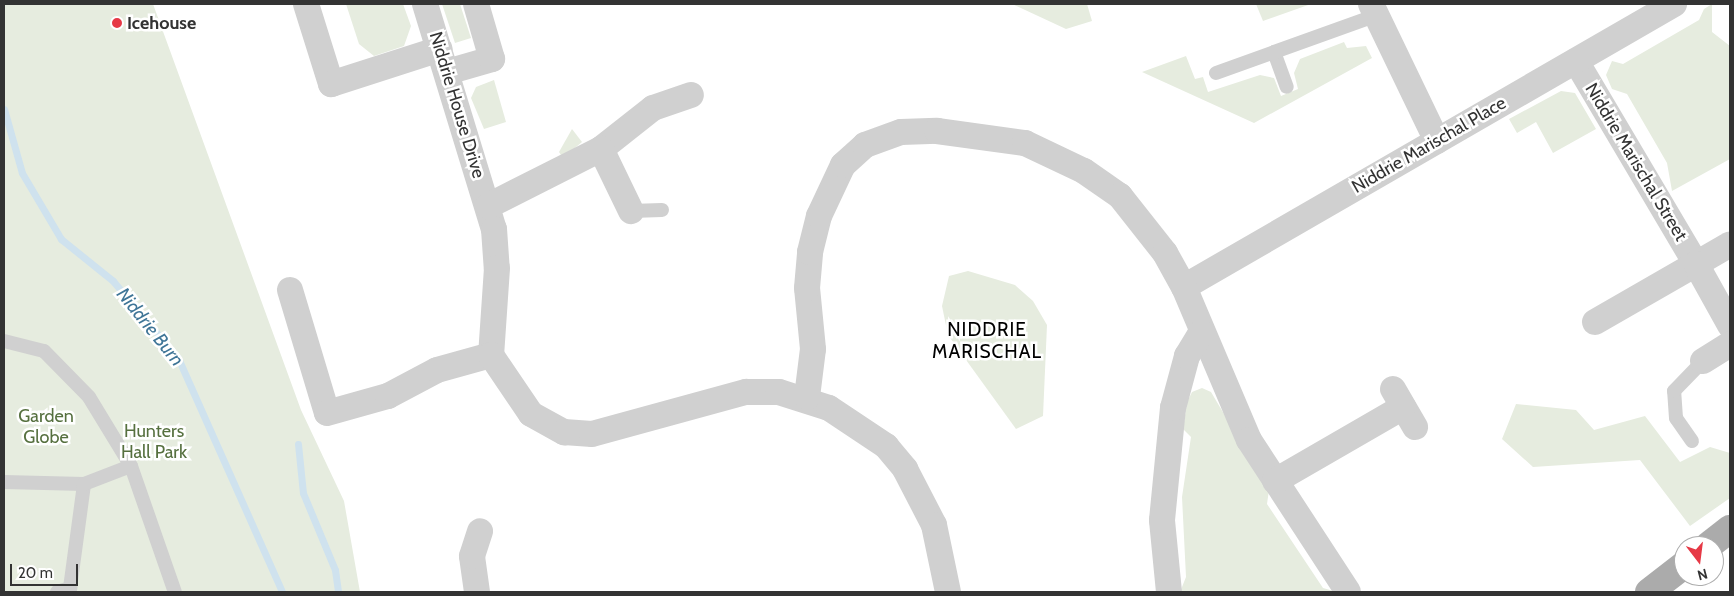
<!DOCTYPE html>
<style>
body{margin:0}
#map{position:relative;width:1734px;height:596px;overflow:hidden;background:#fff;font-family:Cabin,sans-serif}
div>[style]{position:absolute}
.green>*{inset:0;background:#e6ecdf}
.stream>*{height:7px;margin:-3.5px;padding:0 3.5px;transform-origin:3.5px;border-radius:3.5px;background:#cfe2ee}
.service>*{height:14px;margin:-7px;padding:0 7px;transform-origin:7px;border-radius:7px;background:#d0d0d0}
.minor>*{height:26px;margin:-13px;padding:0 13px;transform-origin:13px;border-radius:13px;background:#d0d0d0}
.primary>*{height:28px;margin:-14px;padding:0 14px;transform-origin:14px;border-radius:14px;background:#ababab}
.dots>*{width:14px;height:14px;translate:-50% -50%;box-sizing:border-box;border:2px solid #fff;border-radius:50%}
span{translate:-50% -50%;white-space:nowrap;text-align:center;line-height:1.15;-webkit-text-stroke:5px #fff;paint-order:stroke}
.poi-label{font-size:18px;color:#333;font-weight:700}
.left{translate:0 -50%;text-align:left}
.street-label{font-size:18px;color:#333}
.park-label{font-size:18px;color:#56703f}
.water-label{font-size:19px;color:#3f7597;font-style:italic}
.neighbourhood-label{font-size:19px;color:#000;letter-spacing:1px}
.frame{position:absolute;inset:0;border:5px solid #333;pointer-events:none}
.north{position:absolute;left:1674px;top:536px;width:50px;height:50px;box-sizing:border-box;background:#fff;border:1px solid #adadad;border-radius:50%;rotate:165deg;font-size:14px;font-weight:700;line-height:20px;text-align:center;color:#333}
.north::after{content:'';display:block;margin:auto;width:18px;height:22px;background:#e63946;clip-path:polygon(50% 0,100% 100%,50% 72%,0 100%)}
.scale{position:absolute;left:10px;top:564px;width:68px;height:22px;box-sizing:border-box;border:2px solid #333;border-top:0;padding-left:6px;font-size:15px;line-height:18px;white-space:nowrap;color:#333;-webkit-text-stroke:4px #fff;paint-order:stroke}
</style>
<div id="map">
<div class="green">
<div style="clip-path:polygon(4px 4px,153px 4px,301px 410px,344px 501px,360px 592px,4px 592px)"></div>
<div style="clip-path:polygon(346px 4px,403px 4px,411px 26px,404px 46px,374px 56px,359px 44px)"></div>
<div style="clip-path:polygon(442px 4px,460px 4px,471px 38px,455px 43px)"></div>
<div style="clip-path:polygon(1012px 4px,1087px 4px,1092px 21px,1066px 29px)"></div>
<div style="clip-path:polygon(1256px 4px,1311px 4px,1263px 21px)"></div>
<div style="clip-path:polygon(1712px 4px,1712px 32px,1730px 46px,1730px 159px,1672px 191px,1667px 163px,1627px 94px,1612px 89px,1606px 75px,1612px 61px,1623px 64px,1699px 20px,1704px 9px)"></div>
<div style="clip-path:polygon(1344px 42px,1347px 48px,1366px 46px,1372px 58px,1254px 123px,1142px 72px,1186px 56px,1195px 79px,1203px 77px,1208px 92px,1260px 75px,1274px 78px,1281px 96px,1298px 89px,1294px 73px,1300px 59px)"></div>
<div style="clip-path:polygon(494px 80px,506px 122px,484px 129px,471px 98px,476px 87px)"></div>
<div style="clip-path:polygon(1561px 91px,1575px 93px,1596px 129px,1553px 153px,1536px 122px,1517px 133px,1509px 119px)"></div>
<div style="clip-path:polygon(572px 129px,582px 142px,563px 158px,559px 152px)"></div>
<div style="clip-path:polygon(968px 271px,1015px 285px,1033px 301px,1047px 325px,1043px 416px,1016px 429px,948px 335px,942px 306px,949px 276px)"></div>
<div style="clip-path:polygon(1202px 388px,1211px 392px,1269px 490px,1267px 504px,1323px 588px,1337px 592px,1180px 592px,1186px 577px,1182px 497px,1191px 437px,1183px 429px,1187px 402px,1192px 392px)"></div>
<div style="clip-path:polygon(1516px 404px,1576px 410px,1594px 430px,1645px 416px,1680px 462px,1710px 447px,1730px 453px,1730px 498px,1690px 526px,1640px 460px,1533px 467px,1502px 439px)"></div>
</div>
<div class="stream">
<div style="left:4px;top:109px;width:66px;rotate:74.3deg"></div>
<div style="left:22px;top:173px;width:77px;rotate:59.4deg"></div>
<div style="left:61px;top:239px;width:67px;rotate:38.9deg"></div>
<div style="left:113px;top:281px;width:101px;rotate:49.8deg"></div>
<div style="left:178px;top:358px;width:256px;rotate:66deg"></div>
<div style="left:298px;top:444px;width:49px;rotate:84.2deg"></div>
<div style="left:303px;top:493px;width:83px;rotate:67.4deg"></div>
<div style="left:335px;top:570px;width:22px;rotate:82deg"></div>
</div>
<div class="service">
<div style="left:1274px;top:52px;width:37px;rotate:70deg"></div>
<div style="left:1216px;top:73px;width:171px;rotate:-19.8deg"></div>
<div style="left:631px;top:211px;width:31px;rotate:-2deg"></div>
<div style="left:4px;top:341px;width:41px;rotate:14deg"></div>
<div style="left:44px;top:351px;width:64px;rotate:45.6deg"></div>
<div style="left:89px;top:397px;width:81px;rotate:58.7deg"></div>
<div style="left:131px;top:466px;width:133px;rotate:70.8deg"></div>
<div style="left:1692px;top:441px;width:28px;rotate:-125deg"></div>
<div style="left:1676px;top:418px;width:27px;rotate:-94deg"></div>
<div style="left:1674px;top:391px;width:42px;rotate:-46deg"></div>
<div style="left:4px;top:482px;width:80px;rotate:1.4deg"></div>
<div style="left:57px;top:592px;width:14px;rotate:-17deg"></div>
<div style="left:70px;top:588px;width:105px;rotate:-82.3deg"></div>
<div style="left:84px;top:484px;width:50px;rotate:-21deg"></div>
</div>
<div class="minor">
<div style="left:306px;top:4px;width:84px;rotate:72.6deg"></div>
<div style="left:331px;top:84px;width:114px;rotate:-17.8deg"></div>
<div style="left:425px;top:4px;width:235px;rotate:73deg"></div>
<div style="left:494px;top:229px;width:39px;rotate:86deg"></div>
<div style="left:497px;top:268px;width:87px;rotate:93.9deg"></div>
<div style="left:1371px;top:4px;width:152px;rotate:64.3deg"></div>
<div style="left:1576px;top:61px;width:236px;rotate:59.4deg"></div>
<div style="left:1696px;top:264px;width:39px;rotate:-30deg"></div>
<div style="left:447px;top:72px;width:47px;rotate:-16.1deg"></div>
<div style="left:492px;top:59px;width:57px;rotate:-106.2deg"></div>
<div style="left:601px;top:149px;width:66px;rotate:-38.3deg"></div>
<div style="left:653px;top:108px;width:40px;rotate:-18.9deg"></div>
<div style="left:488px;top:206px;width:127px;rotate:-26.8deg"></div>
<div style="left:601px;top:149px;width:69px;rotate:64.2deg"></div>
<div style="left:1184px;top:287px;width:566px;rotate:-30.01deg"></div>
<div style="left:290px;top:290px;width:128px;rotate:73.3deg"></div>
<div style="left:327px;top:413px;width:63px;rotate:-15.6deg"></div>
<div style="left:388px;top:396px;width:55px;rotate:-28deg"></div>
<div style="left:437px;top:370px;width:56px;rotate:-15.5deg"></div>
<div style="left:1595px;top:322px;width:116px;rotate:-29.9deg"></div>
<div style="left:1696px;top:264px;width:70px;rotate:60.9deg"></div>
<div style="left:491px;top:355px;width:71px;rotate:55.9deg"></div>
<div style="left:531px;top:414px;width:38px;rotate:29deg"></div>
<div style="left:564px;top:432px;width:28px;rotate:4deg"></div>
<div style="left:592px;top:434px;width:160px;rotate:-15.3deg"></div>
<div style="left:746px;top:392px;width:33px"></div>
<div style="left:779px;top:392px;width:52px;rotate:17.7deg"></div>
<div style="left:829px;top:408px;width:69px;rotate:33.7deg"></div>
<div style="left:886px;top:446px;width:30px;rotate:50deg"></div>
<div style="left:905px;top:469px;width:63px;rotate:62.6deg"></div>
<div style="left:934px;top:525px;width:68px;rotate:78.2deg"></div>
<div style="left:1703px;top:361px;width:32px;rotate:-32deg"></div>
<div style="left:1393px;top:389px;width:44px;rotate:59.9deg"></div>
<div style="left:807px;top:397px;width:48px;rotate:-82.9deg"></div>
<div style="left:813px;top:349px;width:61px;rotate:-95.6deg"></div>
<div style="left:807px;top:288px;width:36px;rotate:-85deg"></div>
<div style="left:810px;top:252px;width:37px;rotate:-76deg"></div>
<div style="left:819px;top:216px;width:56px;rotate:-64.8deg"></div>
<div style="left:843px;top:165px;width:30px;rotate:-42deg"></div>
<div style="left:865px;top:145px;width:38px;rotate:-20deg"></div>
<div style="left:901px;top:132px;width:36px;rotate:-2deg"></div>
<div style="left:937px;top:131px;width:89px;rotate:7.8deg"></div>
<div style="left:1025px;top:143px;width:65px;rotate:25.4deg"></div>
<div style="left:1084px;top:171px;width:44px;rotate:34.8deg"></div>
<div style="left:1120px;top:196px;width:73px;rotate:51.7deg"></div>
<div style="left:1165px;top:253px;width:39px;rotate:61deg"></div>
<div style="left:1184px;top:287px;width:166px;rotate:67deg"></div>
<div style="left:1249px;top:440px;width:181px;rotate:56.9deg"></div>
<div style="left:1275px;top:481px;width:148px;rotate:-30deg"></div>
<div style="left:477px;top:592px;width:36px;rotate:-98deg"></div>
<div style="left:472px;top:556px;width:26px;rotate:-72deg"></div>
<div style="left:1169px;top:592px;width:72px;rotate:-95.6deg"></div>
<div style="left:1162px;top:520px;width:113px;rotate:-84.4deg"></div>
<div style="left:1173px;top:408px;width:54px;rotate:-74.9deg"></div>
<div style="left:1187px;top:356px;width:27px;rotate:-59deg"></div>
</div>
<div class="primary">
<div style="left:1708px;top:546px;width:28px;rotate:-38deg"></div>
<div style="left:1649px;top:592px;width:44px;rotate:-37.6deg"></div>
</div>
<div class="dots">
<div style="left:117px;top:23px;background:#e63946"></div>
</div>
<div class="poi-label">
<span class="left" style="left:127px;top:23px">Icehouse</span>
</div>
<div class="street-label">
<span style="left:457px;top:105px;rotate:73deg">Niddrie House Drive</span>
<span style="left:1429px;top:145px;rotate:-30deg">Niddrie Marischal Place</span>
<span style="left:1636px;top:162px;rotate:59deg">Niddrie Marischal Street</span>
</div>
<div class="park-label">
<span style="left:46px;top:427px">Garden<br>Globe</span>
<span style="left:154px;top:442px">Hunters<br>Hall Park</span>
</div>
<div class="water-label">
<span style="left:150px;top:327px;rotate:51deg">Niddrie Burn</span>
</div>
<div class="neighbourhood-label">
<span style="left:987px;top:341px">NIDDRIE<br>MARISCHAL</span>
</div>
<div class="frame"></div>
<div class="north">N</div>
<div class="scale">20 m</div>
</div>
